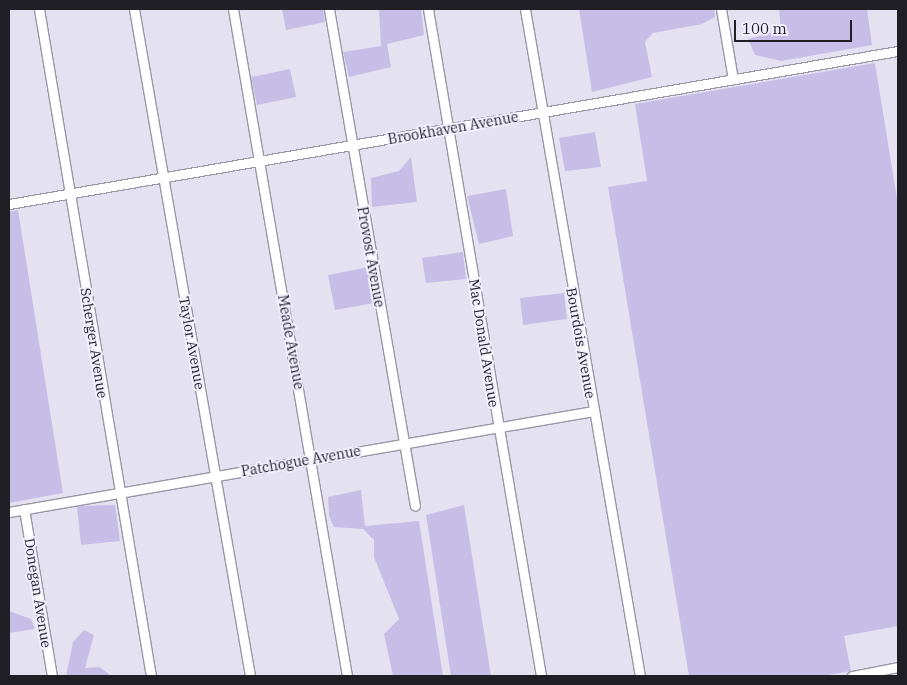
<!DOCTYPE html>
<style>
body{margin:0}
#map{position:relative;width:907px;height:685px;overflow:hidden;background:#e4e1f1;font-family:"IBM Plex Serif",serif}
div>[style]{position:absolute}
.green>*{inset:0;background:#c7bee7}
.roads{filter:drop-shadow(1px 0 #9a96a6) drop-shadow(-1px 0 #9a96a6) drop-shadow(0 1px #9a96a6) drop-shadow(0 -1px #9a96a6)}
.street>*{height:9px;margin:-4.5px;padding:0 4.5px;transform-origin:4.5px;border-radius:4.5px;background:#fff}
span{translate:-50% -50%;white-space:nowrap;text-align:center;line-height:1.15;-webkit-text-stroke:4px #f1eefe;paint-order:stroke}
.street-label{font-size:14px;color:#201f25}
.frame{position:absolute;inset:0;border:10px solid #201f25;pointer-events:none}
.scale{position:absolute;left:734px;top:20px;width:118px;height:22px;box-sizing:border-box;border:2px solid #201f25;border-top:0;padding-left:6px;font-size:15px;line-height:18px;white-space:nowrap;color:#201f25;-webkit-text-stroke:4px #f1eefe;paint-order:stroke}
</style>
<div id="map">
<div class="green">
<div style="clip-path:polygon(282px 9px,323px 9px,325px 22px,286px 30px)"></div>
<div style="clip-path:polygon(379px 9px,421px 9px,424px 35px,387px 44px,391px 67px,349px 77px,343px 52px,381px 46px)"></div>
<div style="clip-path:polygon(579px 9px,714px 9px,715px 17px,702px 24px,653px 33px,645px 42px,652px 77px,592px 92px)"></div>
<div style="clip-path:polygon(779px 9px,867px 9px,872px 45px,781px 61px,755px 55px,748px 39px,781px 30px)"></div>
<div style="clip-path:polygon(875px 63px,898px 205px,898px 626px,844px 636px,851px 671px,822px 676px,689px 676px,608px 187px,647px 181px,635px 104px)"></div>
<div style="clip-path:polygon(290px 69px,296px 97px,257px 105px,251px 77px)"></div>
<div style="clip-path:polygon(595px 132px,601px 167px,565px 171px,559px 138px)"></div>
<div style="clip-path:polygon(411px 157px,417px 202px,372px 207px,371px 178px,399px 171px)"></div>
<div style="clip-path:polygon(506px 189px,513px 236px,479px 244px,467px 196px)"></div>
<div style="clip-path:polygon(18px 210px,63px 493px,9px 503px,9px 212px)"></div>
<div style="clip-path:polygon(463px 252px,466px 279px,426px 283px,422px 258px)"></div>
<div style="clip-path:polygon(369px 267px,374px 303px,335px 310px,328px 275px)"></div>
<div style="clip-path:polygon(564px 293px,567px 319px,523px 325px,520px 298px)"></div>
<div style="clip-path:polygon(361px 490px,365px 526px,419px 521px,443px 676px,393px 676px,384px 634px,399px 619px,374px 557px,374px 540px,363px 529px,334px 527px,329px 516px,328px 497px)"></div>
<div style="clip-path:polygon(115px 505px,120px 541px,81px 545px,77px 506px)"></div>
<div style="clip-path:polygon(464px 505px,491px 676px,451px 676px,427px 521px,426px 515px)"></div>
<div style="clip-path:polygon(9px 611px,31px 619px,35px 629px,9px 633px)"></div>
<div style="clip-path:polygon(84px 630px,94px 635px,85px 668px,100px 667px,111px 676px,66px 676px,73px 642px)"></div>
</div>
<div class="roads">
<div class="street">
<div style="left:39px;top:9px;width:676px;rotate:80.47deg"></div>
<div style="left:134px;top:9px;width:677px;rotate:80.13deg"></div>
<div style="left:233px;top:9px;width:677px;rotate:80.3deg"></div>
<div style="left:329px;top:9px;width:504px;rotate:80.18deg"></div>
<div style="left:428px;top:9px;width:677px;rotate:80.38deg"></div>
<div style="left:525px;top:9px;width:677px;rotate:80.22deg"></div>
<div style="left:721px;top:9px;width:71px;rotate:80.3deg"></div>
<div style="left:9px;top:204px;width:902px;rotate:-9.77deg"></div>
<div style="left:24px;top:509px;width:169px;rotate:80.5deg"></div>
<div style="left:9px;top:512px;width:593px;rotate:-9.81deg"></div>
<div style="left:852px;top:676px;width:47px;rotate:-11.1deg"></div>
</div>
</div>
<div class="street-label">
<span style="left:453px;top:128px;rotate:-10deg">Brookhaven Avenue</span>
<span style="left:371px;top:257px;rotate:80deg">Provost Avenue</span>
<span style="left:291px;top:342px;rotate:80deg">Meade Avenue</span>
<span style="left:94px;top:343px;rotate:81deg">Scherger Avenue</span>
<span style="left:192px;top:343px;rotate:80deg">Taylor Avenue</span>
<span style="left:484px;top:343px;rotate:81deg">Mac Donald Avenue</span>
<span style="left:581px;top:343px;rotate:80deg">Bourdois Avenue</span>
<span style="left:301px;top:461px;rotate:-10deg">Patchogue Avenue</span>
<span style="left:38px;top:593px;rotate:81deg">Donegan Avenue</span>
</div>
<div class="frame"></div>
<div class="scale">100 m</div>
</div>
